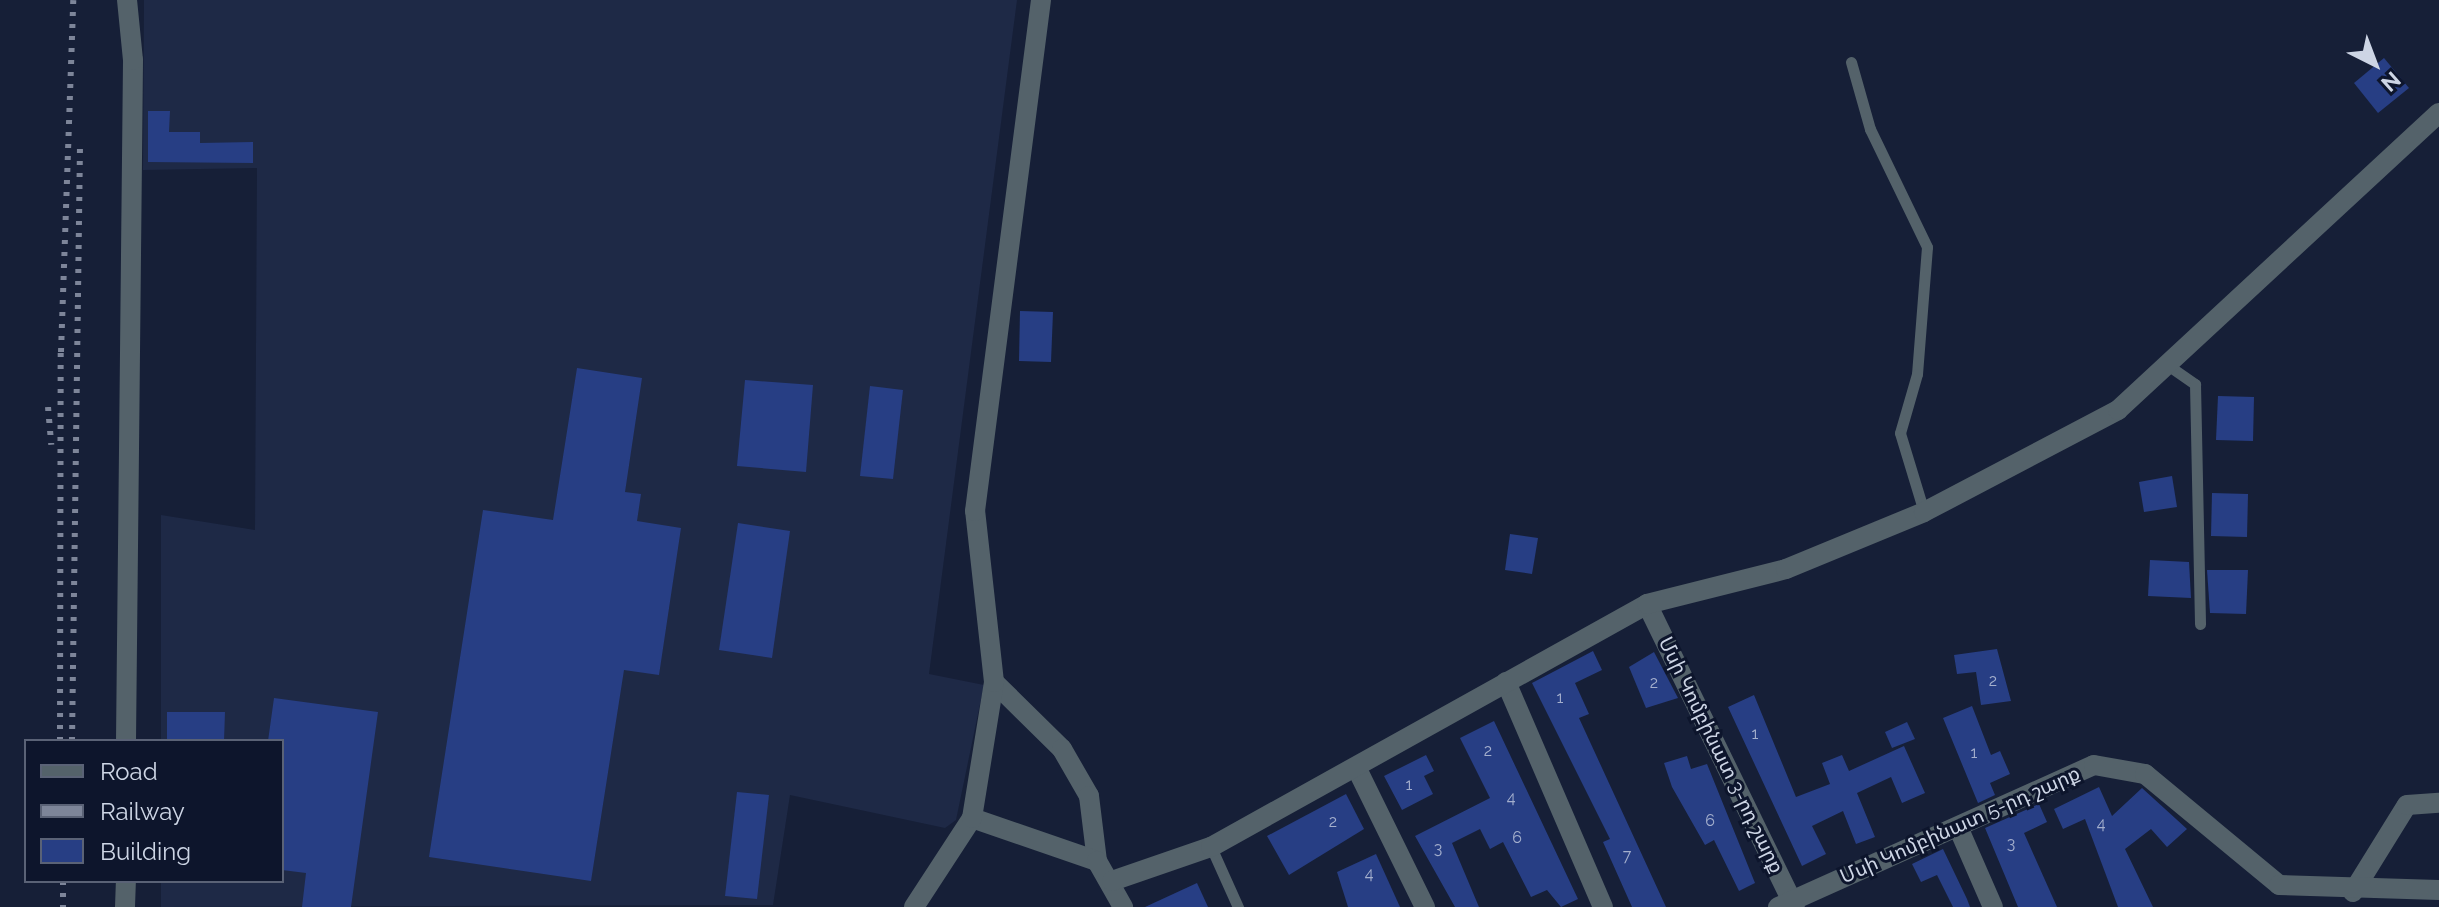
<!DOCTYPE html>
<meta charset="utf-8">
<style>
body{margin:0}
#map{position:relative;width:2439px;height:907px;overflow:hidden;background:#161f37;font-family:Raleway,"Noto Sans Armenian",sans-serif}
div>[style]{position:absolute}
.built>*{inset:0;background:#1e2946}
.building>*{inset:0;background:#273e84}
.service>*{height:11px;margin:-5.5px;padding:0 5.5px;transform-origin:5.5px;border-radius:5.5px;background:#54626a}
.minor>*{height:20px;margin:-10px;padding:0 10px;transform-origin:10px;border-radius:10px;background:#54626a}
.rail>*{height:6px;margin-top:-3px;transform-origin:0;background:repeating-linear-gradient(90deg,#7d8599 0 4px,transparent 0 12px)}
span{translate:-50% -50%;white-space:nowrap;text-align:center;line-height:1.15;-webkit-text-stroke:6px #0d152c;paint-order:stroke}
.number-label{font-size:16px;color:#a4afcd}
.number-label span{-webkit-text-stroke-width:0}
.street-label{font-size:20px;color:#cdd5e5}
.legend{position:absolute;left:24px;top:739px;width:260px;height:144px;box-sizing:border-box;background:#0d152c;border:2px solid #5a6276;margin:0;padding:10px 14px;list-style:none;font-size:24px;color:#cdd5e5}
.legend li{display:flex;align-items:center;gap:16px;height:40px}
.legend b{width:40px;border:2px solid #5a6276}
.north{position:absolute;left:2335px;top:24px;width:80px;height:80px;-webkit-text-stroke:6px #0d152c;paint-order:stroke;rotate:138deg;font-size:22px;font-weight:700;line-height:32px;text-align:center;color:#cdd5e5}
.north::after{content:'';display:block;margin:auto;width:28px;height:36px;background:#cdd5e5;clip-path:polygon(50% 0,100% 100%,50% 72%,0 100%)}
</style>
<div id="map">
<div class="built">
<div style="clip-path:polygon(144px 0,1017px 0,929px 674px,984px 685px,956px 820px,945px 828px,790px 795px,773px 905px,161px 907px,161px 881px,282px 881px,282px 741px,161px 741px,161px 515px,255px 530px,257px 168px,143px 170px)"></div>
</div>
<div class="building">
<div style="clip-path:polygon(2384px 58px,2409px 88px,2378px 113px,2354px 83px)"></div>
<div style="clip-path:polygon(148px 111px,170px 111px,169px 132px,200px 132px,200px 143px,253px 142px,253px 163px,148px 162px)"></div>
<div style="clip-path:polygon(1020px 311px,1053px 312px,1051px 362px,1019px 361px)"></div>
<div style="clip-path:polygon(577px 368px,642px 378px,625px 492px,641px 494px,637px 521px,681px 528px,659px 675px,624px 670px,591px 881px,429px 857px,483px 510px,553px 520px)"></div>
<div style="clip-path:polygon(745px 380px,813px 385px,806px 472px,737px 466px)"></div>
<div style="clip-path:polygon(870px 386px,903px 390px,893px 479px,860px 476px)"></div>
<div style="clip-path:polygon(2218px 396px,2254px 397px,2253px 441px,2216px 440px)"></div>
<div style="clip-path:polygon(2172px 476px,2177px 507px,2144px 512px,2139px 482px)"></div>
<div style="clip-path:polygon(2212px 493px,2248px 494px,2247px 537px,2211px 536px)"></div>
<div style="clip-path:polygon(738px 523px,790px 531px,772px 658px,719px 650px)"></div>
<div style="clip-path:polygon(1510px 534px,1538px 538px,1532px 574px,1505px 570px)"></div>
<div style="clip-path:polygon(2150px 560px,2189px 562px,2191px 598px,2148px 596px)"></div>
<div style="clip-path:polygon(2207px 570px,2248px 570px,2246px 614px,2210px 613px)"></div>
<div style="clip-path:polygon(1997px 649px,2011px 701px,1981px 705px,1976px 672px,1957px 674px,1954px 655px)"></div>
<div style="clip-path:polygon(1593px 651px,1602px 670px,1575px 683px,1589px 714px,1579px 718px,1666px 907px,1632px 907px,1603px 842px,1610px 839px,1532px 683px)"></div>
<div style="clip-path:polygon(1654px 652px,1678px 698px,1646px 708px,1629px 667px)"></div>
<div style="clip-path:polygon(1754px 695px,1796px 797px,1830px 784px,1822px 763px,1842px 755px,1849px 771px,1904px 746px,1925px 793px,1902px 803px,1891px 777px,1857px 793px,1875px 837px,1856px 844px,1843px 811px,1812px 826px,1826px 854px,1802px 866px,1728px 707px)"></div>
<div style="clip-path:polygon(274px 698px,378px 712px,351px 907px,302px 907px,306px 873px,282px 870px,282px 741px,268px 741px)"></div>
<div style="clip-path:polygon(1972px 706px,1991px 755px,2000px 751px,2010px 774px,1990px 783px,1995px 795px,1978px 803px,1943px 718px)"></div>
<div style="clip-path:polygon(167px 712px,225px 712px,224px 741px,167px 741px)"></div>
<div style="clip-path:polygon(1494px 721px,1578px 899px,1561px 907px,1547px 890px,1531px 897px,1503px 842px,1490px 849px,1480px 829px,1452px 843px,1479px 907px,1455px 907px,1415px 836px,1490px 798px,1460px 738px)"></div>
<div style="clip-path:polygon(1907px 722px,1915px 739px,1892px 748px,1885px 732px)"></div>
<div style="clip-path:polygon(1426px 755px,1434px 771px,1424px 776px,1433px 794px,1402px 810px,1384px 776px)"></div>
<div style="clip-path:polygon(1687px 756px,1691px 769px,1707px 764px,1755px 883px,1739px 891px,1714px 840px,1705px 845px,1672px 787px,1664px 763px)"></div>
<div style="clip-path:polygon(2099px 787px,2112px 816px,2142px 788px,2187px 829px,2167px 847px,2151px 829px,2125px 849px,2153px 907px,2118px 907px,2085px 819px,2063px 829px,2054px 809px)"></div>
<div style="clip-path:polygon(737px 792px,769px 795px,757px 899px,725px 896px)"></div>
<div style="clip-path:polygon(1346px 794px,1364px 829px,1289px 875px,1267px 836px)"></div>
<div style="clip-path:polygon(2039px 804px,2047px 822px,2024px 833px,2057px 907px,2018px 907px,1985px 828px)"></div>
<div style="clip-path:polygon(1943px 849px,1967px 899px,1970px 907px,1953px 907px,1937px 875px,1921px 882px,1912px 864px)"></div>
<div style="clip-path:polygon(1376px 854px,1400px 907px,1348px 907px,1337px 872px)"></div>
<div style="clip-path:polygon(1197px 883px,1208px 907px,1145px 907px)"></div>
</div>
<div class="service">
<div style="left:1851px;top:62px;width:70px;rotate:74.2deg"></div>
<div style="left:1870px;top:129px;width:131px;rotate:64.2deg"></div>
<div style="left:1927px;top:247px;width:127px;rotate:94.5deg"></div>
<div style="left:1917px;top:374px;width:61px;rotate:106.1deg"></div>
<div style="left:1900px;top:433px;width:83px;rotate:73.1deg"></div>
<div style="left:2169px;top:366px;width:32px;rotate:35deg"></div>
<div style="left:2195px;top:384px;width:240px;rotate:88.8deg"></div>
<div style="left:1211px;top:847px;width:66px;rotate:65.8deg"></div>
</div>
<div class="minor">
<div style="left:1647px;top:604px;width:337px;rotate:64deg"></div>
<div style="left:994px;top:682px;width:95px;rotate:44.6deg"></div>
<div style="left:1062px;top:749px;width:54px;rotate:60.1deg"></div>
<div style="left:1089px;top:796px;width:65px;rotate:83deg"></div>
<div style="left:1506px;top:682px;width:245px;rotate:66.7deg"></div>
<div style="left:126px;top:741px;width:681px;rotate:-89.41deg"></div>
<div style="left:133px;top:60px;width:60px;rotate:-95.7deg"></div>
<div style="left:1357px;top:769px;width:154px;rotate:63.8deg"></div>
<div style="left:972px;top:818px;width:132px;rotate:19deg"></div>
<div style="left:1097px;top:861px;width:53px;rotate:60.5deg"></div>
<div style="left:1958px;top:827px;width:87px;rotate:66.4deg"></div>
<div style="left:1112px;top:881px;width:105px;rotate:-19deg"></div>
<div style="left:1211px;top:847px;width:499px;rotate:-29.1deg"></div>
<div style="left:1647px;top:604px;width:143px;rotate:-14.1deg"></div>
<div style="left:1786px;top:569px;width:149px;rotate:-22.4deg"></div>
<div style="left:1924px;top:512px;width:219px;rotate:-27.7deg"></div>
<div style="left:2118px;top:410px;width:437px;rotate:-42.8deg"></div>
<div style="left:2353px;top:892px;width:102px;rotate:-58.2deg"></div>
<div style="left:2407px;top:805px;width:32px;rotate:-4deg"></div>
<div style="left:125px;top:907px;width:26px;rotate:-88deg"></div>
<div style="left:914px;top:907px;width:106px;rotate:-56.9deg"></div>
<div style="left:972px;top:818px;width:138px;rotate:-80.8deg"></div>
<div style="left:994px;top:682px;width:172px;rotate:-96.3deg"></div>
<div style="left:975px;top:511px;width:515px;rotate:-82.64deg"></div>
<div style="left:1778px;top:907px;width:346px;rotate:-24.2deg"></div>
<div style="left:2094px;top:765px;width:52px;rotate:10deg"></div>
<div style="left:2145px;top:774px;width:174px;rotate:39.6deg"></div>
<div style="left:2279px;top:885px;width:160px;rotate:1.8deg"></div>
</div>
<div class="rail">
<div style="left:48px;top:407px;width:38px;rotate:85deg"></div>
<div style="left:60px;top:741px;width:389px;rotate:-89.9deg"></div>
<div style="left:61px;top:352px;width:352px;rotate:-88deg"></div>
<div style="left:72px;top:741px;width:596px;rotate:-89.23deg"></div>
<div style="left:63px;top:881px;width:26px;rotate:90deg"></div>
</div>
<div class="number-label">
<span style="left:1993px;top:681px">2</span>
<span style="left:1654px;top:683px">2</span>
<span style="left:1560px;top:698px">1</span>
<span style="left:1755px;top:734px">1</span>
<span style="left:1488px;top:751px">2</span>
<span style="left:1974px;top:753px">1</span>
<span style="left:1409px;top:785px">1</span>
<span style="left:1511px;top:798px">4</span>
<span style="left:1710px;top:821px">6</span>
<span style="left:1333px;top:822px">2</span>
<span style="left:2101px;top:824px">4</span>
<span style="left:1517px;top:838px">6</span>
<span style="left:2011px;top:844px">3</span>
<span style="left:1438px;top:849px">3</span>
<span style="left:1627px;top:856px">7</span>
<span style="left:1369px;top:874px">4</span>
</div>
<div class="street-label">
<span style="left:1721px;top:755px;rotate:64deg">Մսի Կոմբինատ 3-րդ շարք</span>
<span style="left:1960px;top:825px;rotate:-24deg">Մսի Կոմբինատ 5-րդ շարք</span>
</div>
<ul class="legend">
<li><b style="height:10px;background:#54626a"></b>Road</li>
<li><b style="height:10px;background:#7d8599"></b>Railway</li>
<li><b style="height:22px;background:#273e84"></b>Building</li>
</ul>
<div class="north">N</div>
</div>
